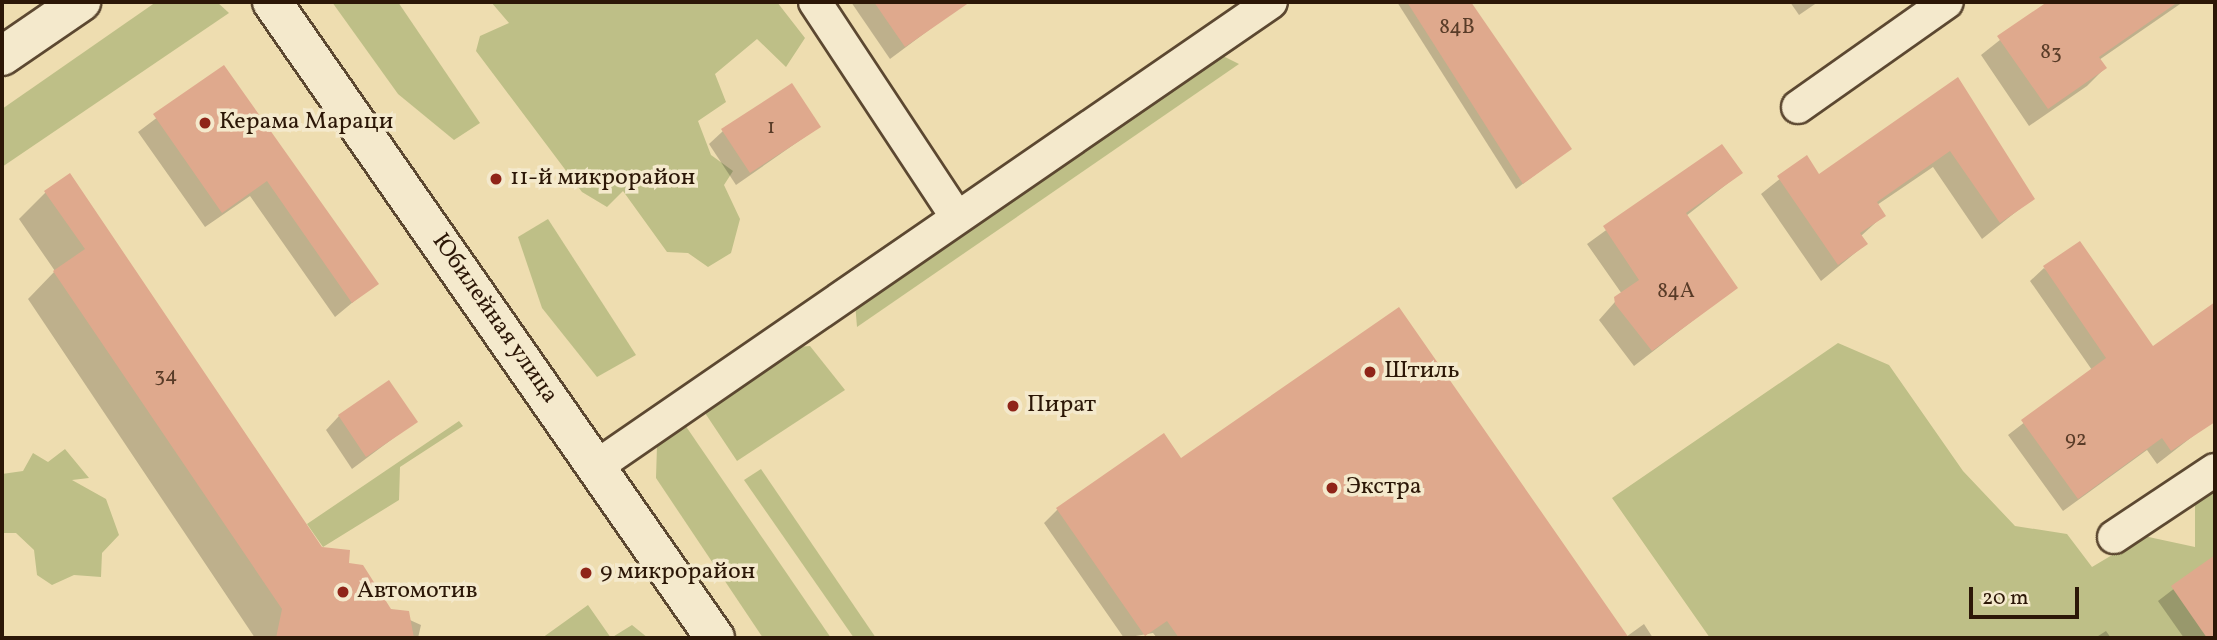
<!DOCTYPE html>
<meta charset="utf-8">
<style>
body{margin:0}
#map{position:relative;width:2217px;height:640px;overflow:hidden;background:#eeddb0;font-family:Vollkorn,serif}
div>[style]{position:absolute}
.green>*{inset:0;background:#bebf87}
.shadow>*{inset:0;background:#0003}
.building>*{inset:0;background:#dfa98d}
.roads{filter:drop-shadow(2px 0 #5c4831) drop-shadow(-2px 0 #5c4831) drop-shadow(0 2px #5c4831) drop-shadow(0 -2px #5c4831)}
.minor>*{height:32px;margin:-16px;padding:0 16px;transform-origin:16px;border-radius:16px;background:#f4e9cc}
.secondary>*{height:38px;margin:-19px;padding:0 19px;transform-origin:19px;border-radius:19px;background:#f4e9cc}
.dots>*{width:19px;height:19px;translate:-50% -50%;box-sizing:border-box;border:4px solid #f4e9cc;border-radius:50%}
span{translate:-50% -50%;white-space:nowrap;text-align:center;line-height:1.15;-webkit-text-stroke:7px #f4e9cc;paint-order:stroke}
.number-label{font-size:21px;color:#593c28}
.number-label span{-webkit-text-stroke-width:0}
.poi-label{font-size:24px;color:#2c1707}
.left{translate:0 -50%;text-align:left}
.street-label{font-size:24px;color:#2c1707}
.frame{position:absolute;inset:0;border:4px solid #2c1707;pointer-events:none}
.scale{position:absolute;left:1969px;top:587px;width:110px;height:32px;box-sizing:border-box;border:4px solid #2c1707;border-top:0;padding-left:9px;font-size:21px;line-height:24px;white-space:nowrap;color:#2c1707;-webkit-text-stroke:5px #f4e9cc;paint-order:stroke}
</style>
<div id="map">
<div class="green">
<div style="clip-path:polygon(156px 2px,217px 2px,229px 13px,2px 167px,2px 109px)"></div>
<div style="clip-path:polygon(332px 2px,398px 2px,480px 123px,454px 140px,398px 94px)"></div>
<div style="clip-path:polygon(491px 2px,777px 2px,805px 38px,786px 67px,757px 39px,715px 74px,726px 102px,698px 121px,711px 155px,733px 171px,724px 185px,740px 219px,731px 253px,708px 267px,688px 253px,667px 252px,623px 191px,607px 207px,582px 192px,476px 51px,480px 36px,509px 23px)"></div>
<div style="clip-path:polygon(1219px 54px,1239px 64px,857px 327px,855px 303px)"></div>
<div style="clip-path:polygon(548px 219px,636px 355px,597px 377px,542px 308px,518px 237px)"></div>
<div style="clip-path:polygon(1838px 343px,1889px 365px,1963px 471px,2015px 526px,2067px 534px,2092px 567px,2144px 536px,2195px 547px,2195px 501px,2215px 488px,2215px 638px,1710px 638px,1612px 498px)"></div>
<div style="clip-path:polygon(810px 346px,845px 390px,737px 461px,703px 410px,797px 347px)"></div>
<div style="clip-path:polygon(459px 421px,463px 426px,400px 467px,399px 500px,323px 547px,307px 524px)"></div>
<div style="clip-path:polygon(685px 425px,831px 638px,763px 638px,656px 478px,657px 445px)"></div>
<div style="clip-path:polygon(65px 449px,89px 478px,72px 480px,106px 499px,119px 535px,102px 553px,101px 577px,74px 575px,52px 585px,37px 575px,34px 550px,16px 533px,2px 533px,2px 474px,23px 471px,33px 453px,48px 462px)"></div>
<div style="clip-path:polygon(761px 469px,876px 638px,854px 638px,744px 480px)"></div>
<div style="clip-path:polygon(588px 605px,611px 638px,632px 625px,648px 638px,542px 638px)"></div>
</div>
<div class="shadow">
<div style="clip-path:polygon(851px 2px,953px 2px,957px 9px,890px 59px)"></div>
<div style="clip-path:polygon(1397px 2px,1469px 2px,1570px 149px,1516px 189px)"></div>
<div style="clip-path:polygon(1790px 2px,1818px 2px,1799px 15px)"></div>
<div style="clip-path:polygon(2048px 2px,2183px 2px,2099px 60px,2105px 68px,2087px 86px,2029px 126px,1981px 55px)"></div>
<div style="clip-path:polygon(224px 67px,376px 283px,335px 317px,250px 196px,205px 227px,138px 132px)"></div>
<div style="clip-path:polygon(1957px 79px,2032px 199px,1982px 239px,1933px 167px,1877px 205px,1884px 215px,1861px 236px,1866px 244px,1821px 281px,1761px 194px,1806px 158px,1819px 176px)"></div>
<div style="clip-path:polygon(819px 127px,736px 185px,709px 144px,723px 131px)"></div>
<div style="clip-path:polygon(1722px 146px,1741px 173px,1686px 216px,1735px 288px,1634px 366px,1599px 320px,1622px 294px,1587px 244px)"></div>
<div style="clip-path:polygon(46px 192px,321px 549px,348px 564px,390px 611px,421px 625px,418px 638px,255px 638px,28px 299px,55px 271px,19px 219px)"></div>
<div style="clip-path:polygon(2044px 268px,2152px 348px,2215px 304px,2215px 400px,2197px 413px,2206px 426px,2157px 464px,2147px 450px,2063px 511px,2008px 435px,2092px 370px,2030px 281px)"></div>
<div style="clip-path:polygon(339px 416px,415px 422px,352px 469px,326px 430px)"></div>
<div style="clip-path:polygon(1181px 461px,1626px 637px,1644px 624px,1653px 638px,1157px 638px,1153px 633px,1124px 638px,1044px 523px,1057px 510px)"></div>
<div style="clip-path:polygon(2215px 557px,2215px 638px,2184px 638px,2158px 601px)"></div>
<div style="clip-path:polygon(2106px 631px,2111px 638px,2095px 638px)"></div>
</div>
<div class="building">
<div style="clip-path:polygon(874px 2px,970px 2px,905px 47px)"></div>
<div style="clip-path:polygon(1407px 2px,1471px 2px,1572px 149px,1523px 184px)"></div>
<div style="clip-path:polygon(2047px 2px,2178px 2px,2099px 57px,2107px 68px,2048px 109px,1997px 36px)"></div>
<div style="clip-path:polygon(224px 65px,379px 284px,352px 303px,267px 181px,222px 213px,153px 114px)"></div>
<div style="clip-path:polygon(1958px 77px,2035px 199px,2000px 223px,1950px 151px,1877px 202px,1886px 216px,1860px 233px,1868px 244px,1838px 265px,1777px 176px,1807px 155px,1819px 174px)"></div>
<div style="clip-path:polygon(792px 83px,821px 127px,750px 173px,721px 129px)"></div>
<div style="clip-path:polygon(1722px 144px,1743px 173px,1686px 213px,1738px 288px,1652px 351px,1615px 304px,1614px 297px,1639px 280px,1603px 226px)"></div>
<div style="clip-path:polygon(70px 173px,322px 547px,350px 550px,349px 563px,363px 565px,391px 609px,409px 611px,414px 638px,276px 638px,282px 609px,53px 271px,85px 249px,44px 191px)"></div>
<div style="clip-path:polygon(2080px 241px,2153px 346px,2215px 302px,2215px 422px,2171px 451px,2162px 438px,2078px 499px,2021px 420px,2106px 358px,2043px 266px)"></div>
<div style="clip-path:polygon(1399px 307px,1629px 638px,1179px 638px,1167px 621px,1145px 636px,1056px 508px,1164px 433px,1181px 458px)"></div>
<div style="clip-path:polygon(389px 380px,418px 422px,366px 457px,338px 415px)"></div>
<div style="clip-path:polygon(2215px 555px,2215px 638px,2207px 638px,2171px 586px)"></div>
</div>
<div class="roads">
<div class="minor">
<div style="left:815px;top:2px;width:258px;rotate:56.6deg"></div>
<div style="left:1798px;top:107px;width:182px;rotate:-35.2deg"></div>
<div style="left:597px;top:466px;width:818px;rotate:-34.54deg"></div>
<div style="left:2114px;top:537px;width:121px;rotate:-33.6deg"></div>
</div>
<div class="secondary">
<div style="left:272px;top:2px;width:775px;rotate:55.14deg"></div>
<div style="left:2px;top:56px;width:96px;rotate:-34.4deg"></div>
</div>
</div>
<div class="dots">
<div style="left:205px;top:123px;background:#8f2418"></div>
<div style="left:496px;top:179px;background:#8f2418"></div>
<div style="left:1370px;top:372px;background:#8f2418"></div>
<div style="left:1013px;top:406px;background:#8f2418"></div>
<div style="left:1332px;top:488px;background:#8f2418"></div>
<div style="left:586px;top:573px;background:#8f2418"></div>
<div style="left:343px;top:592px;background:#8f2418"></div>
</div>
<div class="number-label">
<span style="left:1457px;top:28px">84В</span>
<span style="left:2051px;top:53px">83</span>
<span style="left:771px;top:128px">1</span>
<span style="left:1676px;top:292px">84А</span>
<span style="left:166px;top:376px">34</span>
<span style="left:2076px;top:440px">92</span>
</div>
<div class="poi-label">
<span class="left" style="left:219px;top:123px">Керама Мараци</span>
<span class="left" style="left:510px;top:179px">11-й микрорайон</span>
<span class="left" style="left:1384px;top:372px">Штиль</span>
<span class="left" style="left:1027px;top:406px">Пират</span>
<span class="left" style="left:1346px;top:488px">Экстра</span>
<span class="left" style="left:600px;top:573px">9 микрорайон</span>
<span class="left" style="left:357px;top:592px">Автомотив</span>
</div>
<div class="street-label">
<span style="left:494px;top:319px;rotate:55deg">Юбилейная улица</span>
</div>
<div class="frame"></div>
<div class="scale">20 m</div>
</div>
